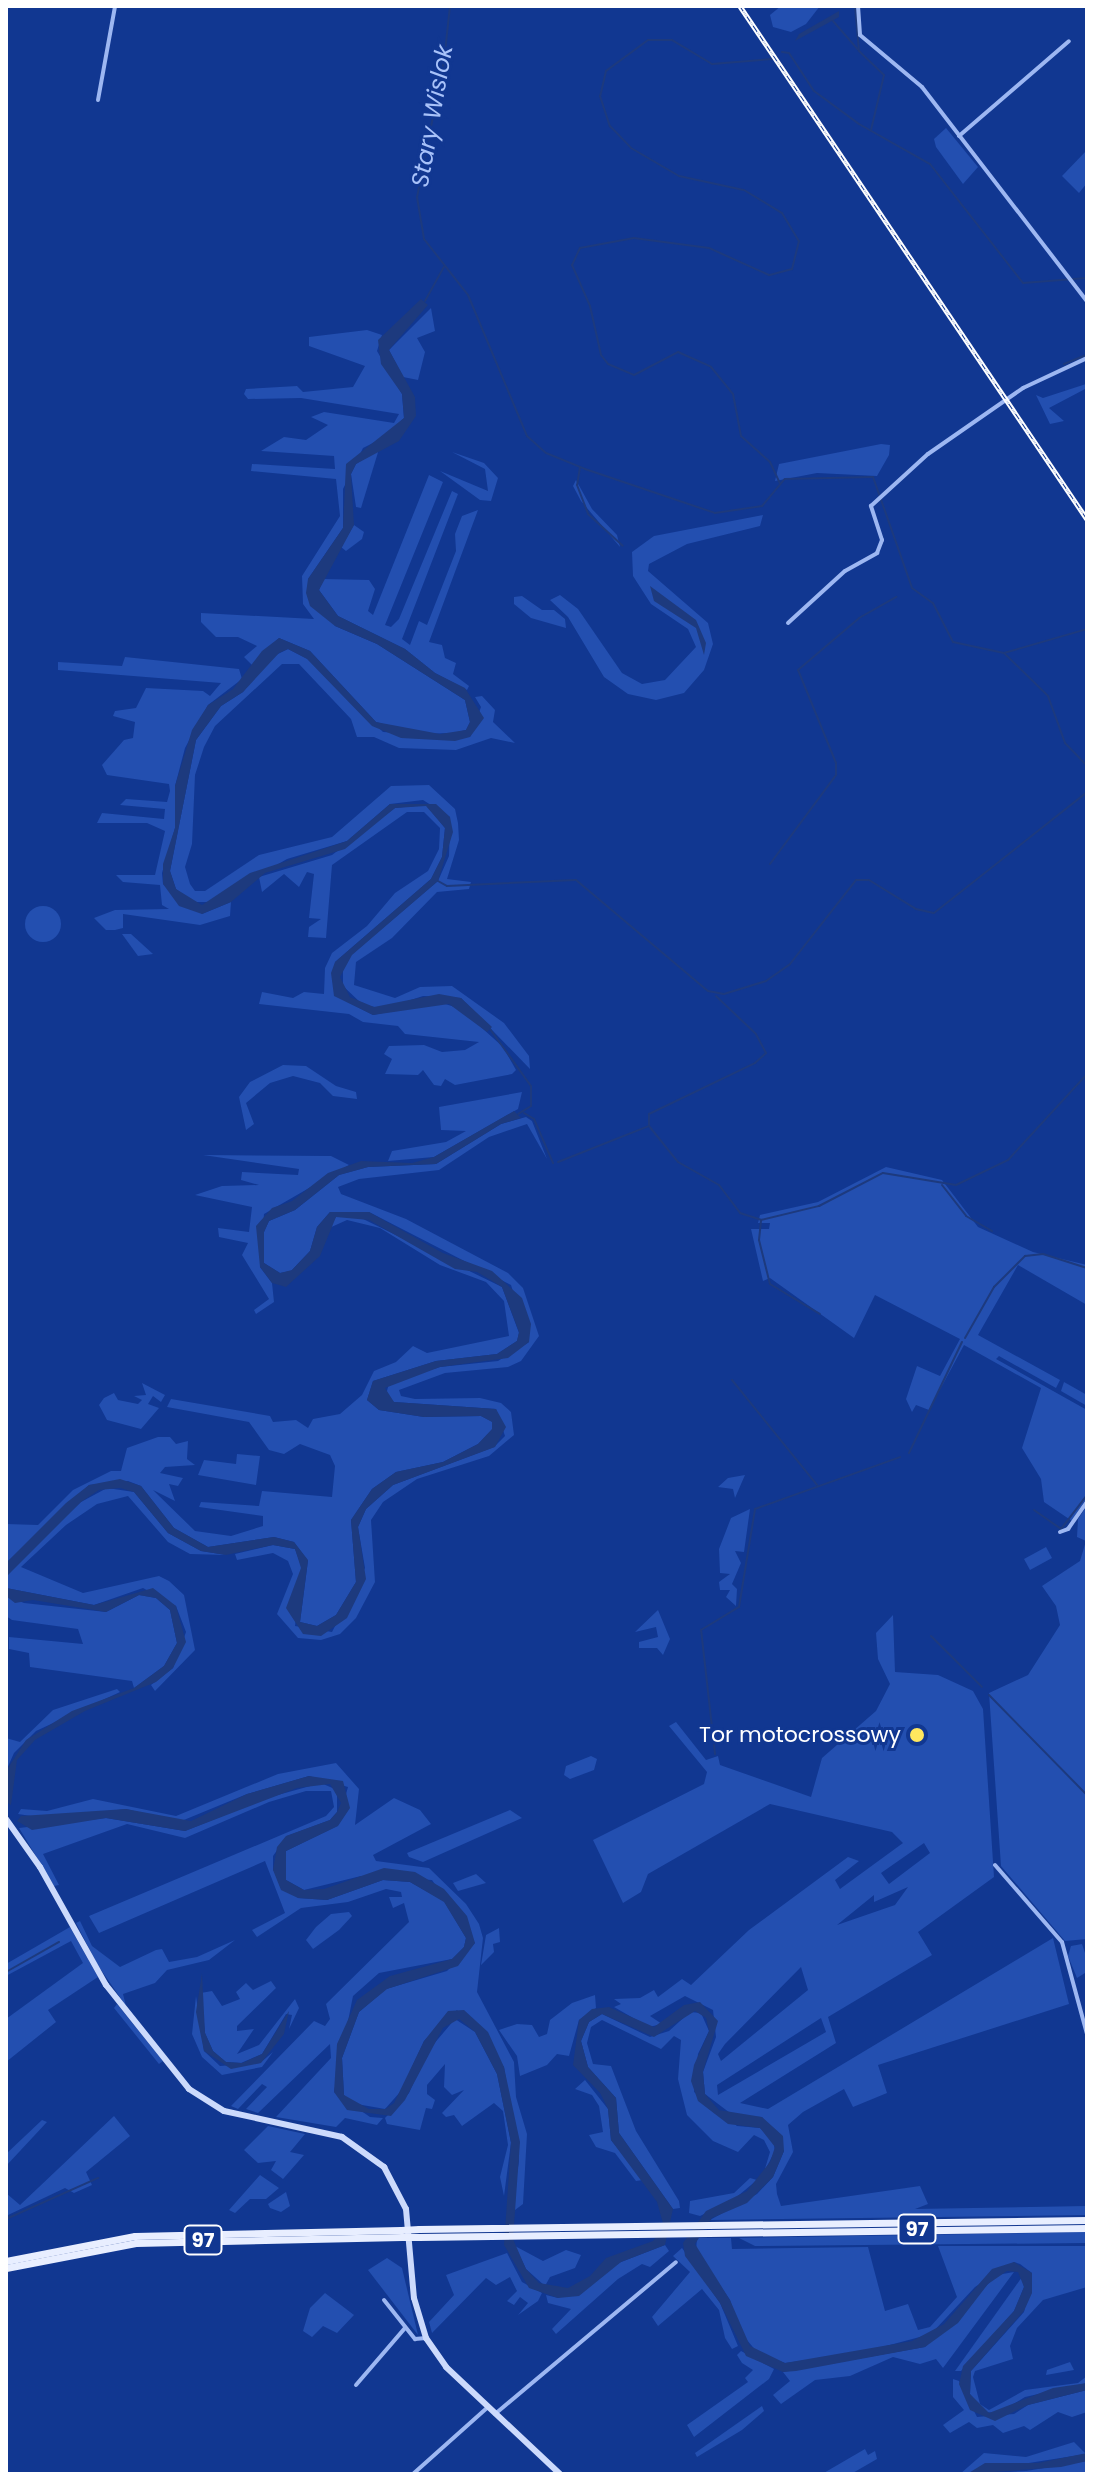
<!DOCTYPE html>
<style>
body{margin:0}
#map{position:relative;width:1093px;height:2480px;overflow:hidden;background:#113791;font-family:Poppins,sans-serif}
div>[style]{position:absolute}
.green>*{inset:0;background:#234fb0}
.round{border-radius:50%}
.water>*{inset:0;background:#1d3a7e}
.stream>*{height:2px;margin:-1px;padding:0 1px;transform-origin:1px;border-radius:1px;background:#1d3a7e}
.street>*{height:4px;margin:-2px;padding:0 2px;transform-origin:2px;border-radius:2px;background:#9db7f2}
.secondary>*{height:6px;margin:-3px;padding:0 3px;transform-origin:3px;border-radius:3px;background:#ccdafc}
.primary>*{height:7px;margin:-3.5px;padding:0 3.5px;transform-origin:3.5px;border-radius:3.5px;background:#e8eeff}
.rail>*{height:5px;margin-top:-2.5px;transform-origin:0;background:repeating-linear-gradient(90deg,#113791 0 6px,#fff 0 12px);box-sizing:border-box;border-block:2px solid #fff}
.primary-bridge>*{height:7px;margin:-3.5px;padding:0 3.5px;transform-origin:3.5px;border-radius:3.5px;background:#e8eeff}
.dots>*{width:22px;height:22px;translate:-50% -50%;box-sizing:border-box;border:4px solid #113791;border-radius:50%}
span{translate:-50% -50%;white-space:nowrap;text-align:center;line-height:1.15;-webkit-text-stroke:6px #113791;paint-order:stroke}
.shield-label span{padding:2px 6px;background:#113791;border:2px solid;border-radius:6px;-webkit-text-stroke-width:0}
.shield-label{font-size:20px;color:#fff;font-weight:700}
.poi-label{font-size:22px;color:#fff}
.right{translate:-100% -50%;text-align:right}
.water-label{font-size:24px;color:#a8c2f9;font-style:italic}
.frame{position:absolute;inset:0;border:8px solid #fff;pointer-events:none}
</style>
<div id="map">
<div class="green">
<div style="clip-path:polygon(781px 6px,820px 6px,806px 24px,791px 32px,773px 27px,770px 15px)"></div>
<div style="clip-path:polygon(946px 128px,978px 167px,963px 184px,936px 147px,934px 139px)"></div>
<div style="clip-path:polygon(1087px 150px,1087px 183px,1079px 193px,1062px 176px)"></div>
<div style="clip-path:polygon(431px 308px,435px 331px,417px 338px,425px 352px,418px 380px,403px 377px,389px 350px)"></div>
<div style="clip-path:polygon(367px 330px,382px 335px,377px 351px,402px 394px,404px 418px,383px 438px,363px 448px,343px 489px,343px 528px,308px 579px,335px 626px,377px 644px,465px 700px,470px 722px,466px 730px,453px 733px,418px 734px,376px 722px,310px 651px,279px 638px,252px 665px,244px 657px,257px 646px,238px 637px,216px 637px,201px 622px,201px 613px,314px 619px,303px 604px,302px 576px,340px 516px,336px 479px,251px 471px,252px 464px,335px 469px,334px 456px,261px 451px,284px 437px,306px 440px,328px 425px,311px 417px,324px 412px,394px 423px,399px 414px,301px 398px,248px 399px,244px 394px,246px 389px,297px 386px,303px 392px,353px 387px,365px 366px,309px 346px,309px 337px)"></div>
<div style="clip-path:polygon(1086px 384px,1087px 388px,1049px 408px,1064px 421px,1050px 424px,1036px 395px,1043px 398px)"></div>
<div style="clip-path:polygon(881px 444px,890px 445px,889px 455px,877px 476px,817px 473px,775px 481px,779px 464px)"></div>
<div style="clip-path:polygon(379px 449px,361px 508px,356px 507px,351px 474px,356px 464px)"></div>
<div style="clip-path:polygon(452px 452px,484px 463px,498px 478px,491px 501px,480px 500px,440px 471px,488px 491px,485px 469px)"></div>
<div style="clip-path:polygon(429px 475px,443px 482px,385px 625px,391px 627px,399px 619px,452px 491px,458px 494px,402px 639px,410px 645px,419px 621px,427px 625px,456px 551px,455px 534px,462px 516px,478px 510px,429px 642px,442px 645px,445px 658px,456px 663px,453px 674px,469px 686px,467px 690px,435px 673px,405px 649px,338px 616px,319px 590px,323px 579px,369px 580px,375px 589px,368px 611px,373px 615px)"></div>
<div style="clip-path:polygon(576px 480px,592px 509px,617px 535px,620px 547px,581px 501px,573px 486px)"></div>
<div style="clip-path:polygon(763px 515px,760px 526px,687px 544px,649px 564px,648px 571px,708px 623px,713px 644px,704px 670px,684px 693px,656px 700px,628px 694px,604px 677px,568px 617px,550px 600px,560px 595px,578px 609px,622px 673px,642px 684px,665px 680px,696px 647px,688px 629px,651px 604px,633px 576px,632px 552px,654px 536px)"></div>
<div style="clip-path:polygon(354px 525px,364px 532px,362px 539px,346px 551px,341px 547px)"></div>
<div style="clip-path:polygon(522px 596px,542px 610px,554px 610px,565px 619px,566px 628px,531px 618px,514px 604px,514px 597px)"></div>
<div style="clip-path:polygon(288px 649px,308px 659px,383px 732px,470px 737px,481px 707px,475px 697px,482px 696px,495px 710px,493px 722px,515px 743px,491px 738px,456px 750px,399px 748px,374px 737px,357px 737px,351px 719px,299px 664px,282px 664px,215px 726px,204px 747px,195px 775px,192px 844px,185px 867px,190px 884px,195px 891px,205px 891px,259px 855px,332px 837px,391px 786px,429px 785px,455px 809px,458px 823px,459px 840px,447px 879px,471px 882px,469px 889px,437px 892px,392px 938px,356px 962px,354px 985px,395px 998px,420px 987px,452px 986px,504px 1023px,529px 1056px,530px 1069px,461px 998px,423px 996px,383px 1009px,362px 1004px,343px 986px,343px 966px,351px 955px,438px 881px,449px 856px,450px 817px,423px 800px,390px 804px,347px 841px,287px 859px,212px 902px,192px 902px,176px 889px,170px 871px,196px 740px,221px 706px,243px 692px,270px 658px)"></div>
<div style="clip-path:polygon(125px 657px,239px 669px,242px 679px,208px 705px,185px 748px,175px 786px,175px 828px,162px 873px,163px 884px,202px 914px,231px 902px,230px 916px,200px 925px,123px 914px,123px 928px,115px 930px,106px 930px,94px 918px,115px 910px,169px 909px,162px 905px,160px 885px,123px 882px,116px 875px,155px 875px,165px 831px,147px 823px,97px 823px,102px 813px,164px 819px,165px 809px,120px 805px,126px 799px,167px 802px,170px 791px,169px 784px,107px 775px,102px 765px,124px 740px,133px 738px,135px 722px,113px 716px,115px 711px,136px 708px,146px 688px,203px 691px,210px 696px,221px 683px,58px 670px,58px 662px,122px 666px)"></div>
<div style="clip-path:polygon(426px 805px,445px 828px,442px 857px,431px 879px,335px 962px,334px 995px,373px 1015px,439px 1002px,461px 1009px,503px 1047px,516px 1070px,512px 1074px,455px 1085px,445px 1079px,441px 1086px,434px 1085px,423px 1070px,418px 1075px,385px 1074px,392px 1059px,384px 1054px,389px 1046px,424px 1045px,442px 1052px,465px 1050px,479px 1042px,405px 1034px,398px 1026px,363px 1022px,349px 1014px,259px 1004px,262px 992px,293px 998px,304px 992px,324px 994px,325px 968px,332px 953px,367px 926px,395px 893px,428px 871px,439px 849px,440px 828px,424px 812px,407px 812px,332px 865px,326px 938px,308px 937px,309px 927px,321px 919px,309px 918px,314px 874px,307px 872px,299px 887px,284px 874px,262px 892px,259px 877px,332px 855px,395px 808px)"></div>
<div class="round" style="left:25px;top:906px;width:36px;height:36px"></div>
<div style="clip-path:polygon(122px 934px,131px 934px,153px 954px,138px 956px)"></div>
<div style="clip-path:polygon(283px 1065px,306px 1066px,336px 1086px,356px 1092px,357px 1099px,333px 1096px,320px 1083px,293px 1076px,270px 1083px,246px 1103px,254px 1124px,246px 1130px,239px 1097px,250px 1082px)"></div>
<div style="clip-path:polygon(522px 1092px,518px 1109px,434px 1157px,388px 1161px,392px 1151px,446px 1142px,466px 1131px,441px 1130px,439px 1107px)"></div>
<div style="clip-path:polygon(526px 1117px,532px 1121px,547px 1159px,527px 1124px,489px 1137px,439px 1170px,359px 1179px,338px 1187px,341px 1194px,406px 1219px,508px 1273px,523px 1288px,539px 1336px,521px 1361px,508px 1367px,445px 1373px,399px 1390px,401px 1396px,415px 1399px,480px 1398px,501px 1403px,511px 1412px,514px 1435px,489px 1456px,417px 1479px,383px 1502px,371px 1520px,375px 1582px,356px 1618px,340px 1634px,321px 1640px,298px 1638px,277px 1614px,293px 1574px,288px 1561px,273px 1553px,237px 1560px,235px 1554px,273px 1545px,295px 1549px,302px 1568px,295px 1626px,332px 1632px,365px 1568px,358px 1527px,366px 1509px,393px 1485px,494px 1447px,505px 1436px,496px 1409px,394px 1402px,386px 1395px,389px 1383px,440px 1367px,498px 1361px,529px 1342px,511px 1285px,369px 1212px,330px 1212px,317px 1227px,310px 1251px,291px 1271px,280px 1273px,264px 1263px,264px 1232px,269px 1221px,295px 1210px,339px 1175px,368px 1167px,436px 1164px,501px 1124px)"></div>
<div style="clip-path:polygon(203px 1155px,331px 1156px,349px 1165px,264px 1214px,260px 1267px,272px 1283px,274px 1302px,256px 1314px,254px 1310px,269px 1299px,242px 1255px,248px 1243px,219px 1237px,218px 1228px,249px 1232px,252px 1207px,195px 1195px,222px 1186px,259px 1185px,241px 1180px,242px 1172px,298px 1175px,299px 1169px)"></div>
<div style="clip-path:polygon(886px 1167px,942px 1180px,978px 1227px,1033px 1252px,1087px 1265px,1087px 1305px,1018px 1265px,978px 1335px,1060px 1380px,1056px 1388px,999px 1356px,996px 1359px,1087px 1410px,1087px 1497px,1072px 1521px,1044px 1502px,1041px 1479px,1022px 1448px,1041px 1388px,964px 1345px,929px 1410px,916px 1405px,912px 1412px,906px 1399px,917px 1366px,940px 1376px,960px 1339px,875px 1295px,854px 1338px,770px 1278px,763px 1281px,751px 1229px,769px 1229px,770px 1223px,758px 1223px,760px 1215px,818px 1202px)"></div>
<div style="clip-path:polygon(357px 1216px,502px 1287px,519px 1333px,517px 1341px,497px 1354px,436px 1361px,373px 1381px,367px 1400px,379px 1410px,424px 1417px,481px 1416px,493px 1422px,492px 1430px,478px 1444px,443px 1462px,396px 1472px,372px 1489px,351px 1520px,356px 1582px,336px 1615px,317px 1626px,300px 1622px,308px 1561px,294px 1542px,274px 1537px,208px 1547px,174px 1528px,141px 1486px,128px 1481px,89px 1485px,6px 1563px,6px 1524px,38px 1525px,73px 1490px,111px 1471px,121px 1471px,127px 1448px,158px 1437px,170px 1437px,176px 1444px,188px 1441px,187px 1459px,195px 1465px,165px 1467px,160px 1473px,183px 1478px,178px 1486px,169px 1484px,175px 1501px,153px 1490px,195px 1531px,231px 1536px,263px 1526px,263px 1516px,199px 1507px,201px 1502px,259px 1506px,262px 1491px,332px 1497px,335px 1466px,330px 1455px,300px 1444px,284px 1454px,269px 1450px,249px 1422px,167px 1407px,171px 1399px,270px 1416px,273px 1422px,296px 1420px,308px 1428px,313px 1419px,340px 1414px,362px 1395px,374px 1371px,396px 1362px,413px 1346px,427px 1353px,509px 1336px,504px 1301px,486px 1282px,440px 1265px,380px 1228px,347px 1220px,327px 1229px,336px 1217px)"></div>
<div style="clip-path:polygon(1064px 1382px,1087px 1395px,1087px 1406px,1061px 1391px)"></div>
<div style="clip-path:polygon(142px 1383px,165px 1395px,161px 1402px,153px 1396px,148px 1404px,159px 1408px,141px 1429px,107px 1420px,99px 1405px,104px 1398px,114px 1393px,118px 1400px,138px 1404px,142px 1400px,134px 1396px,146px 1395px)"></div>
<div style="clip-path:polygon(237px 1454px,260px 1456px,256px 1485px,198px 1475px,204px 1460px,236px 1464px)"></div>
<div style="clip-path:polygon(745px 1475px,735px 1498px,733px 1489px,718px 1487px,728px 1478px)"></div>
<div style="clip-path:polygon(107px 1488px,134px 1492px,168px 1533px,201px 1551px,226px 1555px,190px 1554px,168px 1542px,128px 1496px,97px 1504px,66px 1525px,21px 1567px,83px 1593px,159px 1576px,169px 1581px,184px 1595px,195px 1650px,155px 1691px,151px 1685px,173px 1668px,186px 1632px,176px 1606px,143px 1588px,94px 1605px,6px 1588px,6px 1577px,25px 1555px,81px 1502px)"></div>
<div style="clip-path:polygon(1087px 1506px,1087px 1939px,1065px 1941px,1001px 1866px,989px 1693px,1028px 1675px,1060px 1625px,1056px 1606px,1042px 1586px,1080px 1561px,1086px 1541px,1077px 1537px,1078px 1519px)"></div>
<div style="clip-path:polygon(750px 1509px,744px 1552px,735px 1551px,741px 1563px,732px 1584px,737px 1589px,736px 1606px,726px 1597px,730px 1590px,720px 1590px,719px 1582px,730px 1574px,720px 1573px,719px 1549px,731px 1518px)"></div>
<div style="clip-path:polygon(1046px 1547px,1052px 1558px,1030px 1570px,1024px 1559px)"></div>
<div style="clip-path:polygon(139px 1595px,156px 1598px,170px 1610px,177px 1643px,164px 1666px,134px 1688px,132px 1681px,30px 1667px,29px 1653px,9px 1649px,9px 1637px,83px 1644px,78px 1629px,12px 1620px,6px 1616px,6px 1596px,24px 1603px,106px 1612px)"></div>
<div style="clip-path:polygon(658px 1610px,670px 1639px,663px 1655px,657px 1648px,639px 1648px,639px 1642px,658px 1637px,656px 1627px,635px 1632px)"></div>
<div style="clip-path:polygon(evenodd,893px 1615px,895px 1672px,938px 1675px,973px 1691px,983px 1709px,994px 1877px,918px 1932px,932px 1955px,828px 2017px,836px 2043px,740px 2103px,768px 2109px,1053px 1938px,1069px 2004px,878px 2065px,887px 2093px,853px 2107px,844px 2089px,803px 2112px,788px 2125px,793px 2152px,776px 2184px,777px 2194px,781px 2206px,920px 2186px,928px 2204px,915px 2209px,1087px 2206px,1087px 2215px,710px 2220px,757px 2194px,773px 2177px,784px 2151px,762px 2117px,734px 2116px,705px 2094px,703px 2072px,716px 2037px,713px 2010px,685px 1996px,650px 2016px,662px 2024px,649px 2027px,614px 2007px,621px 2004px,614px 1999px,640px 1998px,654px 1990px,658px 1997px,682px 1979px,691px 1985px,749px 1930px,848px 1857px,859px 1861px,835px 1880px,840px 1889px,903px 1843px,892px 1832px,770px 1804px,648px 1874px,641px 1892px,623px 1903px,593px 1840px,704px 1784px,707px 1772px,669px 1726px,676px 1722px,706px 1760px,718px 1756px,720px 1765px,811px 1797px,822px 1758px,876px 1711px,890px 1684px,878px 1659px,876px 1633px,893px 1615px,924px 1843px,930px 1853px,889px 1884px,881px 1873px,924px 1843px,893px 1615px,908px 1887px,895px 1905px,837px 1925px,874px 1895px,874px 1902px,908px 1887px,893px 1615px,801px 1967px,808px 1990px,721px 2061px,718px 2054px,725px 2044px,801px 1967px,893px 1615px,821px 2018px,826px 2032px,718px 2095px,717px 2085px,821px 2018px)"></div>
<div style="clip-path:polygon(117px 1689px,120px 1692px,36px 1731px,14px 1753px,6px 1771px,6px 1738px,20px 1742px,53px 1710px)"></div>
<div style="clip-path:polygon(591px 1756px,597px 1759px,594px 1770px,570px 1779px,564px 1775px,566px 1766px)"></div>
<div style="clip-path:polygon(336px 1763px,359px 1789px,355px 1825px,394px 1798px,420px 1810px,431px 1824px,373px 1855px,376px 1861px,429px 1868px,466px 1904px,479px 1924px,483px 1938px,477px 1992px,514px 2062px,516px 2097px,527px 2134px,523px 2204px,511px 2213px,519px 2161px,504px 2067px,457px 2010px,424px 2041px,401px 2091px,385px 2109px,351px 2103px,344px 2095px,342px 2058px,359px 2012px,386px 1989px,447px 1971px,475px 1943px,432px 1880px,361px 1876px,304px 1890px,286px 1880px,286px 1851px,337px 1826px,348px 1787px,309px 1776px,247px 1794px,179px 1822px,126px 1809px,44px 1818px,18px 1814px,21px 1809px,47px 1811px,93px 1799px,176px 1816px,278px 1774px)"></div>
<div style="clip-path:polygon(321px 1783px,337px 1790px,337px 1812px,330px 1820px,287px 1836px,273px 1856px,273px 1870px,298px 1898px,327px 1900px,383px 1880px,410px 1882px,444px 1901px,466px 1938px,464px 1947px,452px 1959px,379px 1973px,353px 1996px,334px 2092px,370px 2117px,383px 2118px,377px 2125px,345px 2118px,336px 2127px,276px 2117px,331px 2058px,330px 2044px,258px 2113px,246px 2109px,267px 2087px,262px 2084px,238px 2109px,231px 2106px,314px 2021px,325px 2026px,330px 2019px,326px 2004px,409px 1922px,404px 1903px,393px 1908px,389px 1897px,402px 1897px,401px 1892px,386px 1889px,348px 1902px,301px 1908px,257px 1937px,252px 1930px,285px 1913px,265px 1861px,99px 1933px,89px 1916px,326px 1816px,334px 1807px,331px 1791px,306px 1791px,269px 1802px,185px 1838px,127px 1824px,43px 1854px,59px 1885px,54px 1886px,19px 1828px,106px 1818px,185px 1831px,267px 1798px)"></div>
<div style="clip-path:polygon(510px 1810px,522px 1818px,423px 1862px,409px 1857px,407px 1853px)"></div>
<div style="clip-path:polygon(476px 1874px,486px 1883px,458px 1891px,453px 1883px)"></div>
<div style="clip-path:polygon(349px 1912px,352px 1916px,339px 1930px,313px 1949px,306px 1940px,316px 1927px,331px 1914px)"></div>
<div style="clip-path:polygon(80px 1921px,92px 1946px,120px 1967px,156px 1950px,162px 1949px,169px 1962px,197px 1957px,235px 1940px,209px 1960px,167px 1970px,155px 1983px,123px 1994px,126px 2006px,97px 1964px,76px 1923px)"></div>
<div style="clip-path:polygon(70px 1927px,98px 1977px,48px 2010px,56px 2022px,6px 2062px,6px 2019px,83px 1963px,71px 1941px,6px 1976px,6px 1964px)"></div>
<div style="clip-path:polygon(499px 1928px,500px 1942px,493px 1944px,494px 1952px,481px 1965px,486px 1935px)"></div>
<div style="clip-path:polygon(1082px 1944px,1087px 1959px,1085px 1973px,1077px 1978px,1068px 1956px,1071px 1946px)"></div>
<div style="clip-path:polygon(271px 1981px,276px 1988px,237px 2026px,237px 2031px,254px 2029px,237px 2054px,259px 2045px,295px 1999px,299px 2008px,289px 2029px,292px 2015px,286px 2014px,262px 2054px,241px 2063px,226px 2062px,213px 2051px,205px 2033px,201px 1993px,212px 1991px,222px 2006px,240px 1999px,236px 1992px,246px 1983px,253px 1990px)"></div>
<div style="clip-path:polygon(595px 1995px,596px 2008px,579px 2020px,569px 2056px,557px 2054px,547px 2065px,520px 2076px,517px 2056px,499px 2030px,517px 2024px,532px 2025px,539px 2037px,547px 2034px,550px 2020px,572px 2003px)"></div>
<div style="clip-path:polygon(196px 1996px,204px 2051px,220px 2066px,260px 2063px,273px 2052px,262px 2067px,222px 2075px,202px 2057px,192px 2034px)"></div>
<div style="clip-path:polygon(117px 2004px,163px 2061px,159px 2064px,114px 2008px)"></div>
<div style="clip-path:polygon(690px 2012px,701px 2013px,709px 2031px,698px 2054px,694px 2092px,737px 2126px,760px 2128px,773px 2140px,775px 2151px,764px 2172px,770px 2152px,764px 2140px,754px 2135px,738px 2152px,713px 2141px,687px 2115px,678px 2079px,681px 2040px,674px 2036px,661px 2049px,602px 2020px,591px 2027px,587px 2043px,593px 2064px,611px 2066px,636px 2131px,679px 2201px,680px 2208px,673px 2209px,619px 2133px,616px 2098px,588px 2067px,581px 2041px,589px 2022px,602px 2014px,650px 2037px,669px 2031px)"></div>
<div style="clip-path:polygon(455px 2019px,475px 2032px,497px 2074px,511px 2143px,504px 2196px,500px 2177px,508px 2145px,503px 2111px,494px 2103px,462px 2126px,454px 2115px,446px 2117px,442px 2113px,464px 2090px,452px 2095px,444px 2087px,445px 2064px,427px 2085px,427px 2094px,435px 2100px,432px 2109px,426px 2108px,420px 2130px,387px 2124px,385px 2118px,409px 2093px,427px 2052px)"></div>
<div style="clip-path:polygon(585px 2080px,608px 2109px,611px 2140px,643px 2180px,636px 2181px,615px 2153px,596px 2147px,589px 2135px,603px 2132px,599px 2106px,592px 2095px,575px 2089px)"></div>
<div style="clip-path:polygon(114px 2116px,130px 2136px,86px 2172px,92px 2185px,74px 2193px,65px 2188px,6px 2216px,6px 2193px,20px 2205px)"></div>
<div style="clip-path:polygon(42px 2120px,47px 2122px,6px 2166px,6px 2154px)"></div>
<div style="clip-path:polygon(268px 2126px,305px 2134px,290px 2152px,304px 2155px,283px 2179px,271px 2170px,276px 2161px,258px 2163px,244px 2150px)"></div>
<div style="clip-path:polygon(260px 2175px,279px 2188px,266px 2199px,250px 2199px,235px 2213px,229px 2210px)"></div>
<div style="clip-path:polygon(750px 2178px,757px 2180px,733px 2200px,700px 2216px,689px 2213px,690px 2201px,734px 2193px)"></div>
<div style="clip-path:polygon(286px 2192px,290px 2206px,281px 2212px,270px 2208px,268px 2204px)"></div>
<div style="clip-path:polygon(1087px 2232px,1087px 2243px,755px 2246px,739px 2238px)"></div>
<div style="clip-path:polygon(697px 2238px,731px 2238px,732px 2249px,868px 2247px,885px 2311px,908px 2304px,918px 2330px,930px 2327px,957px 2297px,938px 2246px,1087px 2246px,1087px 2287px,1043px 2300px,1017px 2328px,1010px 2346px,1013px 2359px,975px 2371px,973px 2377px,980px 2404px,989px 2410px,1025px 2390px,1078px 2383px,1087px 2376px,1087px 2383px,1025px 2397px,999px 2413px,984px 2412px,970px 2394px,971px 2371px,1024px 2312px,1032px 2273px,1020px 2264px,1014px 2262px,975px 2287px,931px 2334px,856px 2354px,785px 2363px,758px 2353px,740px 2332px,730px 2300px,696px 2251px)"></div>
<div style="clip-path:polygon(665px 2245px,669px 2251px,650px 2267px,642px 2264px,618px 2279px,556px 2334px,552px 2329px,571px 2309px,548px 2303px,546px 2295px,558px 2298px,621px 2262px)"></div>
<div style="clip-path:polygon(515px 2246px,543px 2261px,566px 2250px,581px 2255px,575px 2268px,550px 2277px,545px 2286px,526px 2269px)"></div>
<div style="clip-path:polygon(682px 2248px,720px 2303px,738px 2346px,732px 2349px,725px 2338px,719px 2310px,702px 2289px,658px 2326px,652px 2317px,690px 2272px,673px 2256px)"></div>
<div style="clip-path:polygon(507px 2253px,522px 2282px,542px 2293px,538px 2301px,518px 2315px,528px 2303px,520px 2297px,514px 2305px,507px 2301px,517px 2291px,510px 2277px,496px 2285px,486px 2278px,432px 2333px,429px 2322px,454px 2295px,446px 2275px)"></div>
<div style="clip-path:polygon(387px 2258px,402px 2268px,418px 2335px,368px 2270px)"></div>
<div style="clip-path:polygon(1014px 2272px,943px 2368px,936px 2359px,920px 2364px,893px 2357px,850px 2376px,815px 2380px,781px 2404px,773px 2395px,790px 2381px,783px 2372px,925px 2347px,997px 2275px)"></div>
<div style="clip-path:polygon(1022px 2277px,1024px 2287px,1014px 2311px,961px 2371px,955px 2371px)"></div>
<div style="clip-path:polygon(325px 2293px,354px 2315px,337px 2333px,323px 2326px,312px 2337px,303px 2331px,310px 2308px)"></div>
<div style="clip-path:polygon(741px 2351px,774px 2369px,769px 2379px,694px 2437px,687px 2425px,748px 2382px,745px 2378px,753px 2370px,742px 2363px,737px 2355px)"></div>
<div style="clip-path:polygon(1070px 2362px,1074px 2370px,1046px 2375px,1047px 2370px)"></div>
<div style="clip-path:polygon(953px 2379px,959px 2381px,977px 2417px,1014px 2414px,1028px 2405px,1087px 2390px,1087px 2412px,1072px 2417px,1058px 2412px,1030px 2430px,1024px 2426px,1003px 2433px,993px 2425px,977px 2428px,969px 2422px,950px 2433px,943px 2425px,964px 2410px,953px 2397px)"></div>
<div style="clip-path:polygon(762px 2406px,764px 2411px,742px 2430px,697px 2457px,695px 2453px)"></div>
<div style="clip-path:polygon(1074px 2442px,1086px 2454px,960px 2474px,984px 2453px,1026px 2457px)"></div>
<div style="clip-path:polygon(865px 2449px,868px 2455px,875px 2451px,877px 2459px,851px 2474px,822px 2474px)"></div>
<div style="clip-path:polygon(1087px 2461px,1087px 2474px,977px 2474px,1026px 2471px)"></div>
</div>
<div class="water">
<div style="clip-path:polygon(839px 11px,839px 17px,795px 41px,799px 34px)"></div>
<div style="clip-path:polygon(421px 299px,428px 305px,389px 350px,415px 397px,416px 416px,399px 441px,356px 464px,351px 474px,354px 525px,319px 590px,338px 616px,405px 649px,435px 673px,465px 688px,484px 718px,470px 737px,455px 741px,401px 738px,372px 726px,307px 659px,288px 649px,279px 653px,243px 692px,221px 706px,196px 740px,170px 871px,176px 889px,202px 905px,250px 873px,347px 841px,390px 804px,436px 804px,450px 817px,453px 832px,438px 881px,352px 955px,340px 977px,350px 997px,374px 1007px,439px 994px,461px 998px,492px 1027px,487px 1032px,449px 1004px,373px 1015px,334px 996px,331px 973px,335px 962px,431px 879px,442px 857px,445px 828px,426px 806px,395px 808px,345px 849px,265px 873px,231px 902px,202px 914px,179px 906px,163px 884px,163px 864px,175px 828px,175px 786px,192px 730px,208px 705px,233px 689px,262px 651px,279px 638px,310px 651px,376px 722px,440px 734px,466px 730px,470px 722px,465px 700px,377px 644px,335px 626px,310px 606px,306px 593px,308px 579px,343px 528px,346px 464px,404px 418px,402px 394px,381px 364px,378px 340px)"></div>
<div style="clip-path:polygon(650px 586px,696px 620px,706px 643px,704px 655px,696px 628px,654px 601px)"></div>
<div style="clip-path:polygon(514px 1111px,521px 1118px,501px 1124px,436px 1164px,368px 1167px,339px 1175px,295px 1210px,269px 1221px,264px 1232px,264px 1263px,280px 1273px,292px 1270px,310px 1251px,317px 1227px,330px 1212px,369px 1212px,443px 1253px,492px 1271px,522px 1298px,531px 1324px,529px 1342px,508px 1358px,440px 1367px,385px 1388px,394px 1402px,496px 1409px,506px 1427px,495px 1447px,393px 1485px,366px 1509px,358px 1527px,366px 1579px,347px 1618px,321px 1636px,303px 1634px,286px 1608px,301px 1568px,295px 1549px,273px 1545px,226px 1555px,201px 1551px,168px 1533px,134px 1492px,120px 1488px,99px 1490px,81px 1502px,6px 1577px,6px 1563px,66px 1503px,89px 1485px,120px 1479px,141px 1486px,174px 1528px,208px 1547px,274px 1537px,294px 1542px,308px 1560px,300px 1622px,317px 1626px,336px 1615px,356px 1582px,351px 1520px,372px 1489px,396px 1472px,443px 1462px,478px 1444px,492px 1429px,492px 1422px,481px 1416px,424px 1417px,379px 1410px,367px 1400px,373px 1381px,436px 1361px,497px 1354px,517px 1341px,519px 1332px,502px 1287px,477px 1272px,455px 1269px,369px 1220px,336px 1217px,320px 1256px,286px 1287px,272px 1283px,260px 1267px,256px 1226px,272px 1208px,292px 1201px,328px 1173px,361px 1161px,412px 1163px,434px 1157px)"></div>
<div style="clip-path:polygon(6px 1588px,94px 1605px,153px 1588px,176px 1606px,186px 1642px,173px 1668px,156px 1682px,85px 1711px,35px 1740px,17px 1760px,11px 1805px,6px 1802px,6px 1771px,26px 1740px,72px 1711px,134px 1688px,164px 1666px,177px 1643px,170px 1610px,156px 1598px,139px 1595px,106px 1612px,33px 1600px,15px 1603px,6px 1596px)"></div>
<div style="clip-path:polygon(309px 1776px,343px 1781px,350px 1808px,338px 1826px,286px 1851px,286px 1880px,304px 1890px,324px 1889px,384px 1868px,415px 1872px,444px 1889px,467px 1916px,475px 1943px,458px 1966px,387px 1989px,359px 2012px,342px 2058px,344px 2095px,369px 2109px,385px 2109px,394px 2103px,424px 2041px,448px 2011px,464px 2010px,488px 2032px,504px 2067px,520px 2142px,513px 2239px,526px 2269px,539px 2283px,568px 2288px,590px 2276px,606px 2258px,653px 2241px,664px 2227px,657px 2202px,611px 2140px,608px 2109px,600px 2093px,573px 2065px,579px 2020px,592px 2009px,609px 2007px,654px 2027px,684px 2005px,700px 2002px,718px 2021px,703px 2072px,705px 2094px,719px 2110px,762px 2117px,783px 2136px,784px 2151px,773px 2177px,747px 2203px,712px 2218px,695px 2244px,730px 2300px,750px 2346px,785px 2363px,912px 2341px,944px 2324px,992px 2269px,1014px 2262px,1032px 2273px,1032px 2293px,1024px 2311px,971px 2371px,970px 2394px,989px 2413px,1053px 2388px,1087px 2383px,1087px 2390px,1028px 2405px,995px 2421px,970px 2410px,959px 2384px,963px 2366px,1014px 2311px,1024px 2287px,1018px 2272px,1007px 2271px,988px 2284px,958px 2323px,925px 2347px,796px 2371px,783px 2372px,746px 2356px,720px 2303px,685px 2256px,683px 2243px,706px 2211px,747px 2191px,770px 2162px,775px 2147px,760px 2128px,728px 2124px,698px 2101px,691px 2081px,694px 2065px,709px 2031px,706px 2018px,695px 2011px,654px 2037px,602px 2014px,589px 2022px,581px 2041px,588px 2067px,616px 2098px,619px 2133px,673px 2209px,665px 2245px,621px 2262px,579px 2296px,558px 2298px,529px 2288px,504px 2245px,511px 2142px,497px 2074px,475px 2032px,459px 2019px,443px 2028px,405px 2100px,391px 2116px,347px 2110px,334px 2092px,337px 2044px,357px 2000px,390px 1976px,452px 1959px,464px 1947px,466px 1938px,444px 1902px,410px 1882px,383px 1880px,327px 1900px,298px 1898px,281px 1890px,273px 1870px,277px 1847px,286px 1836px,330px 1820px,337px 1812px,341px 1803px,330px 1784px,297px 1788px,185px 1831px,106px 1818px,32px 1830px,17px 1821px,21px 1816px,126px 1809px,191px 1821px,247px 1794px)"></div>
<div style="clip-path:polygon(202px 1973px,205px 2033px,213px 2051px,226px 2062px,242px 2063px,262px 2054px,289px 2011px,284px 2034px,261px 2063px,231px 2069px,204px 2051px,196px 2012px)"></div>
<div style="clip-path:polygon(1087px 2453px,1087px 2461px,1061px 2467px,967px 2474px,985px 2463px,1038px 2463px)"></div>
</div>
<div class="stream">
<div style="left:450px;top:6px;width:55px;rotate:96.2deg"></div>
<div style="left:444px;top:61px;width:139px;rotate:101.2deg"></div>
<div style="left:417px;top:197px;width:43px;rotate:80.5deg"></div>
<div style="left:424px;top:239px;width:71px;rotate:51.8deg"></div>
<div style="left:468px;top:295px;width:153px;rotate:67.3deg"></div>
<div style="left:527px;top:436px;width:25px;rotate:42deg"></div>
<div style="left:546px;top:453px;width:42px;rotate:22.3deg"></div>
<div style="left:585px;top:469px;width:137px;rotate:18.7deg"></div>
<div style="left:715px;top:513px;width:48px;rotate:-8.5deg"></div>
<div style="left:762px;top:506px;width:35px;rotate:-50deg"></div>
<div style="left:785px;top:479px;width:88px;rotate:-1.3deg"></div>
<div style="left:873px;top:477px;width:118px;rotate:70.6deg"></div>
<div style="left:912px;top:588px;width:26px;rotate:36deg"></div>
<div style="left:933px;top:603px;width:44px;rotate:62.9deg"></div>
<div style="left:953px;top:642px;width:52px;rotate:12.2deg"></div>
<div style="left:1004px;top:653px;width:86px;rotate:-16.1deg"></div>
<div style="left:855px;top:6px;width:45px;rotate:84.9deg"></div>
<div style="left:859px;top:51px;width:35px;rotate:44deg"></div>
<div style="left:884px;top:75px;width:57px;rotate:103.3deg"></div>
<div style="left:833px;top:21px;width:38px;rotate:49deg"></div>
<div style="left:782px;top:52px;width:7px;rotate:8deg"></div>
<div style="left:789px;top:53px;width:45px;rotate:56.7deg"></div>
<div style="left:814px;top:91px;width:56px;rotate:36.3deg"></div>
<div style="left:859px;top:124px;width:81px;rotate:29.4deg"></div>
<div style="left:930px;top:164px;width:151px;rotate:52deg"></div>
<div style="left:1023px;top:283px;width:64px;rotate:-4.5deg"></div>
<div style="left:772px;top:59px;width:60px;rotate:175.2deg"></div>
<div style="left:712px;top:64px;width:47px;rotate:-149deg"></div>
<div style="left:672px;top:40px;width:24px;rotate:180deg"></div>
<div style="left:648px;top:40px;width:52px;rotate:143.6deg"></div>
<div style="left:606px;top:71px;width:26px;rotate:103deg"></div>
<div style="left:600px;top:96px;width:32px;rotate:72deg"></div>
<div style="left:610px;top:126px;width:30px;rotate:46deg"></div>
<div style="left:631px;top:148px;width:56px;rotate:30.3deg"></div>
<div style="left:679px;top:176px;width:66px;rotate:12.2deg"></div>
<div style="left:744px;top:190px;width:44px;rotate:31.2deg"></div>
<div style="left:782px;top:213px;width:33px;rotate:59deg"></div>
<div style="left:799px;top:241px;width:29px;rotate:104deg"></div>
<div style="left:792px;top:269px;width:24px;rotate:165deg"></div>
<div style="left:769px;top:275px;width:66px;rotate:-155.8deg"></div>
<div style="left:709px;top:248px;width:76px;rotate:-172.4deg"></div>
<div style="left:634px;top:238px;width:55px;rotate:169.5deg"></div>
<div style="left:580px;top:248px;width:19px;rotate:115deg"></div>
<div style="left:572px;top:265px;width:45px;rotate:66.3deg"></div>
<div style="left:590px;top:306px;width:50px;rotate:77.3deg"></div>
<div style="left:601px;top:355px;width:11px;rotate:52deg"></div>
<div style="left:608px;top:364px;width:28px;rotate:23deg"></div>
<div style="left:634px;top:375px;width:50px;rotate:-27.6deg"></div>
<div style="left:678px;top:352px;width:36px;rotate:24deg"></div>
<div style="left:711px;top:367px;width:35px;rotate:51deg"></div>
<div style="left:733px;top:394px;width:43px;rotate:79.2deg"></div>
<div style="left:741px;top:436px;width:39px;rotate:42deg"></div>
<div style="left:770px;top:462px;width:23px;rotate:65deg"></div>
<div style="left:425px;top:301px;width:39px;rotate:-61deg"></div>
<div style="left:1064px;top:364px;width:22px;rotate:-22deg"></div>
<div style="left:580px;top:467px;width:18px;rotate:99deg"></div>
<div style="left:577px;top:485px;width:31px;rotate:69deg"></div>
<div style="left:588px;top:514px;width:47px;rotate:42.4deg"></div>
<div style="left:1004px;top:653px;width:62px;rotate:44.3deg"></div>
<div style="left:1048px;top:696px;width:50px;rotate:70.1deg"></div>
<div style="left:1065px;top:743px;width:32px;rotate:46deg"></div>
<div style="left:770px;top:864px;width:111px;rotate:-53.4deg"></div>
<div style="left:836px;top:775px;width:12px;rotate:-90deg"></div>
<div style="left:836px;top:763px;width:100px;rotate:-112.2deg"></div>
<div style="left:798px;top:670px;width:80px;rotate:-40.4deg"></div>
<div style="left:859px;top:618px;width:43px;rotate:-29.6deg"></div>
<div style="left:438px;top:881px;width:10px;rotate:29deg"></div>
<div style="left:447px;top:886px;width:129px;rotate:-2.7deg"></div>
<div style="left:576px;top:880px;width:172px;rotate:40.1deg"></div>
<div style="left:708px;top:991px;width:16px;rotate:11deg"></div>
<div style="left:724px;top:994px;width:44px;rotate:-17.2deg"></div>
<div style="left:766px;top:981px;width:29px;rotate:-35deg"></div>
<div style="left:790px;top:964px;width:107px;rotate:-51.8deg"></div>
<div style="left:856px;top:880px;width:13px"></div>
<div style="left:869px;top:880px;width:55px;rotate:31.7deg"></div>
<div style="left:916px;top:909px;width:18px;rotate:13deg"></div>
<div style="left:934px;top:913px;width:195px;rotate:-38.3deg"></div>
<div style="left:490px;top:1029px;width:70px;rotate:54.3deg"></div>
<div style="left:531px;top:1086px;width:20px;rotate:90deg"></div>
<div style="left:531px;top:1106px;width:15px;rotate:148deg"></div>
<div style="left:524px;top:1113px;width:12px;rotate:31deg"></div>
<div style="left:534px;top:1119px;width:48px;rotate:66.6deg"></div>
<div style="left:649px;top:1125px;width:11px;rotate:-90deg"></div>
<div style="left:649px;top:1114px;width:118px;rotate:-25.7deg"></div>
<div style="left:755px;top:1063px;width:15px;rotate:-42deg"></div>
<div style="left:766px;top:1053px;width:21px;rotate:-118deg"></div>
<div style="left:756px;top:1034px;width:55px;rotate:-136.5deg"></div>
<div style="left:558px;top:1162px;width:98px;rotate:-21.6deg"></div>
<div style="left:649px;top:1126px;width:46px;rotate:51.1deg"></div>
<div style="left:678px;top:1162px;width:47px;rotate:29.3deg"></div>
<div style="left:719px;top:1185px;width:35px;rotate:53deg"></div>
<div style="left:740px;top:1213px;width:22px;rotate:18deg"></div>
<div style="left:761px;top:1220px;width:60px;rotate:-13.6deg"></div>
<div style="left:819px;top:1206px;width:72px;rotate:-27.3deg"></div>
<div style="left:883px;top:1173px;width:74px;rotate:9.3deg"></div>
<div style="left:956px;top:1185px;width:58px;rotate:-25.7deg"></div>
<div style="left:1008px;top:1160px;width:117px;rotate:-47.4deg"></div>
<div style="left:942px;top:1185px;width:39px;rotate:52deg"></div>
<div style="left:966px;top:1216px;width:30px;rotate:30deg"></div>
<div style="left:761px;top:1221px;width:19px;rotate:96deg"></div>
<div style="left:759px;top:1240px;width:45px;rotate:76deg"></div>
<div style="left:770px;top:1284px;width:58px;rotate:31deg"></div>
<div style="left:965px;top:1338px;width:59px;rotate:-60.4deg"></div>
<div style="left:994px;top:1287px;width:44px;rotate:-45deg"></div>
<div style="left:1025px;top:1256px;width:18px;rotate:-6deg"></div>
<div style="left:1043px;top:1254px;width:46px;rotate:17.7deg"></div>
<div style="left:732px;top:1380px;width:135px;rotate:51deg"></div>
<div style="left:909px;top:1453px;width:123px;rotate:-64.5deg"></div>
<div style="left:1034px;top:1510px;width:33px;rotate:35deg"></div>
<div style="left:1061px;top:1529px;width:43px;rotate:-52.6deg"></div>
<div style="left:931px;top:1636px;width:72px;rotate:45deg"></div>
<div style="left:989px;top:1695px;width:140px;rotate:45.6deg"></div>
<div style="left:715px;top:1754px;width:125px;rotate:-96.4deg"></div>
<div style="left:701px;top:1630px;width:44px;rotate:-31.2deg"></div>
<div style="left:739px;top:1607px;width:99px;rotate:-80.7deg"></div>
<div style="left:755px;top:1509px;width:154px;rotate:-19.7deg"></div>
<div style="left:6px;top:1972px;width:61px;rotate:-29.5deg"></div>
<div style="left:6px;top:2219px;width:101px;rotate:-24deg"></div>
</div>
<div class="street">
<div style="left:858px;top:6px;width:29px;rotate:86deg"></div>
<div style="left:860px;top:35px;width:81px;rotate:40deg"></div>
<div style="left:922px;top:87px;width:270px;rotate:52.4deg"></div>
<div style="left:98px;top:100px;width:96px;rotate:-79.7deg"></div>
<div style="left:959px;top:136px;width:145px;rotate:-40.8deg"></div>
<div style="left:788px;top:623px;width:77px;rotate:-42.4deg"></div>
<div style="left:845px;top:571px;width:37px;rotate:-29deg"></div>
<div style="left:877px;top:553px;width:14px;rotate:-69deg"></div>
<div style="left:882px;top:540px;width:36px;rotate:-108deg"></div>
<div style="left:871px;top:506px;width:77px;rotate:-42.4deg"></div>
<div style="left:928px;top:454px;width:116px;rotate:-34.8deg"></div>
<div style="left:1023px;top:388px;width:71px;rotate:-25.1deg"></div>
<div style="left:1060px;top:1532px;width:9px;rotate:-21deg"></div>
<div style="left:1068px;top:1529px;width:33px;rotate:-55deg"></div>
<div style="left:995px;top:1865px;width:102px;rotate:49deg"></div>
<div style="left:1062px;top:1942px;width:95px;rotate:74.8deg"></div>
<div style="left:384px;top:2300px;width:50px;rotate:51.5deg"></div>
<div style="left:415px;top:2339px;width:11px;rotate:-5deg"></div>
<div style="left:356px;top:2385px;width:75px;rotate:-49.3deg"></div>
<div style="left:495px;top:2414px;width:236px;rotate:-40deg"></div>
<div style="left:413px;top:2474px;width:101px;rotate:-41.8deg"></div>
</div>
<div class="secondary">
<div style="left:6px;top:1819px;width:59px;rotate:54.7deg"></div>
<div style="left:40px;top:1867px;width:135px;rotate:60.8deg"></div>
<div style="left:106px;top:1985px;width:133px;rotate:51.4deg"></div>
<div style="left:189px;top:2089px;width:41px;rotate:32.2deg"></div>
<div style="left:224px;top:2111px;width:121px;rotate:12.4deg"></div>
<div style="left:342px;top:2137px;width:52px;rotate:35.5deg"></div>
<div style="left:384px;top:2167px;width:47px;rotate:62.4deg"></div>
<div style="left:406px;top:2209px;width:89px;rotate:84.9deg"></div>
<div style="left:414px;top:2298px;width:42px;rotate:73.3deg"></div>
<div style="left:426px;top:2338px;width:35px;rotate:55deg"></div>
<div style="left:446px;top:2367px;width:156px;rotate:43.2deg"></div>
</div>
<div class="primary">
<div style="left:419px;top:2229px;width:668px;rotate:-0.77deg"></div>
<div style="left:419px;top:2237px;width:668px;rotate:-0.77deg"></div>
<div style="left:6px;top:2261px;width:131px;rotate:-11deg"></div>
<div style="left:135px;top:2236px;width:266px;rotate:-1.3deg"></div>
<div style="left:6px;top:2268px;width:132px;rotate:-10.9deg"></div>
<div style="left:136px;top:2243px;width:266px;rotate:-1.3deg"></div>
</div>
<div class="rail">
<div style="left:740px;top:6px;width:619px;rotate:55.93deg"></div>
</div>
<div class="primary-bridge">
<div style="left:401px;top:2230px;width:18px;rotate:-3deg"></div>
<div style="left:402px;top:2237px;width:17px"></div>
</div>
<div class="dots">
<div style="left:917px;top:1735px;background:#ffe75e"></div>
</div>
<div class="shield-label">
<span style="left:917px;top:2229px">97</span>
<span style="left:203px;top:2240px">97</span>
</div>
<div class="poi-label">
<span class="right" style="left:901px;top:1735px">Tor motocrossowy</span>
</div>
<div class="water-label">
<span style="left:432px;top:116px;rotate:-80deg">Stary Wislok</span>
</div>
<div class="frame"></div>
</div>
